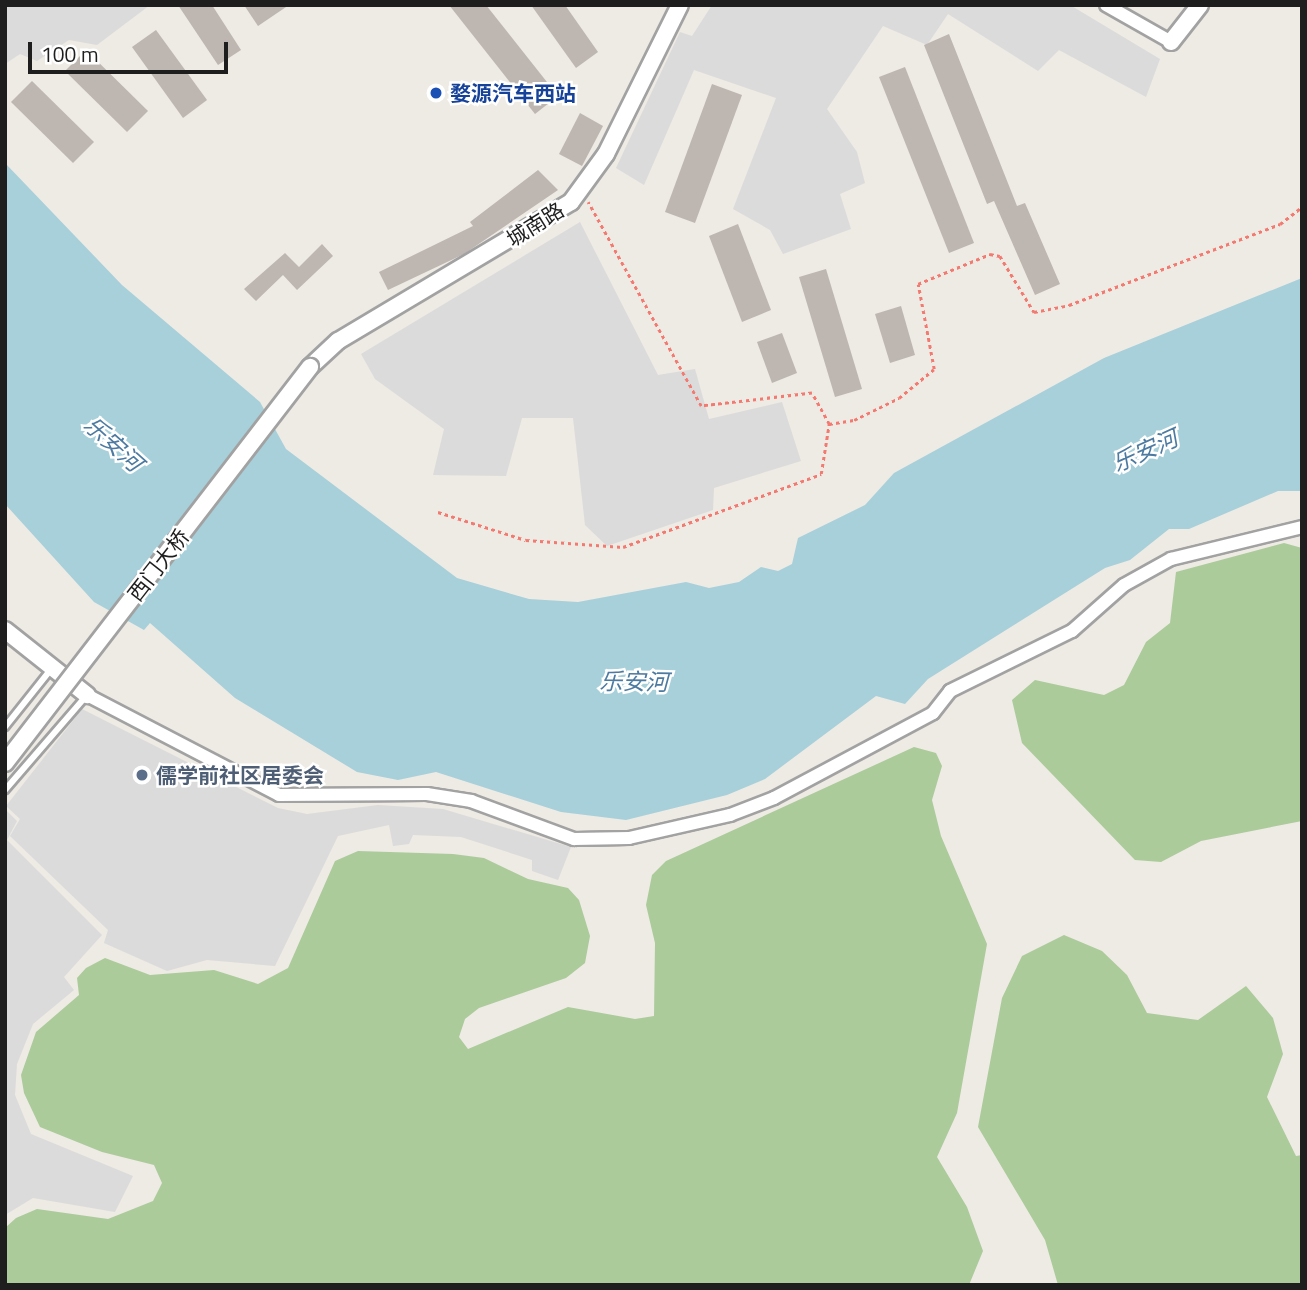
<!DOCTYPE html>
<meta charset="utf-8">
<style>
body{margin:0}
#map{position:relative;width:1307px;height:1290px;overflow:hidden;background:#eeeae4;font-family:"Titillium Web","Noto Sans SC",sans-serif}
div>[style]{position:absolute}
.residential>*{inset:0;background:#dcdbdb}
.forest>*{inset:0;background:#abcb9b}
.water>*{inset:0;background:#a7d0da}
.building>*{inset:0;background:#beb6b1}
.path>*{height:2.5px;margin-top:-1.25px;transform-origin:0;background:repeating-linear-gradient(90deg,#f27a71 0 3.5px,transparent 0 7px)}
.roads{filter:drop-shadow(2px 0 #a2a2a2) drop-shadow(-2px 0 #a2a2a2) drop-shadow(0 2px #a2a2a2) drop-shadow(0 -2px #a2a2a2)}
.service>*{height:6px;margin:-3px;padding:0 3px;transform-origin:3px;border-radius:3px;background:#fff}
.minor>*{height:12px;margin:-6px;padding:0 6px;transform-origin:6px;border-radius:6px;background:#fff}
.tertiary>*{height:16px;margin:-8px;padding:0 8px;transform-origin:8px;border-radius:8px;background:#fff}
.bridges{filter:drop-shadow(2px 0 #a2a2a2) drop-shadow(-2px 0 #a2a2a2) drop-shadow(0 2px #a2a2a2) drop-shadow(0 -2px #a2a2a2)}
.tertiary-bridge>*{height:16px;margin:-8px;padding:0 8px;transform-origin:8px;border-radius:8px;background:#fff}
.dots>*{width:19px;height:19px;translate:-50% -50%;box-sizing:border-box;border:4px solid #fff;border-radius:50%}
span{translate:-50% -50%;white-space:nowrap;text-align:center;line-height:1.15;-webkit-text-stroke:5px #fff;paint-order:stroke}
.transit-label{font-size:21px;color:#164399;font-weight:700}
.left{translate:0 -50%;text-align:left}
.street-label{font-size:21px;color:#1e1e1e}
.service-label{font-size:21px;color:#4e5e75;font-weight:700}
.water-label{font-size:23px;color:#4c7aa0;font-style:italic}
.frame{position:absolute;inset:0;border:7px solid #1e1e1e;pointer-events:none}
.scale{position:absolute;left:28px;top:42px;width:200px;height:32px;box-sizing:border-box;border:4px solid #1e1e1e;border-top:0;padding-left:9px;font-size:21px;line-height:24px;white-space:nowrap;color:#1e1e1e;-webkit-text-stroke:5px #fff;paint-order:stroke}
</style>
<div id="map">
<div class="residential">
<div style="clip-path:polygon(5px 5px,150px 5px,97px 45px,69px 40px,37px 61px,20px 54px,5px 64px)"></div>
<div style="clip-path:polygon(712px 5px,1070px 5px,1160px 59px,1146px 97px,1059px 50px,1038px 71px,948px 14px,927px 45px,883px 26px,827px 109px,857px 152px,865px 183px,840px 194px,851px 229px,783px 254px,770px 230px,733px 209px,776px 98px,694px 70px,644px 185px,616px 168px,680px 32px,692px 36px)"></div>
<div style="clip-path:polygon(580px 222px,658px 375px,695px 369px,709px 419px,782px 402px,801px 461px,714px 488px,713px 510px,607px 546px,585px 525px,573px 418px,522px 418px,506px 476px,433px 475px,444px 429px,375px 379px,361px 354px)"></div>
<div style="clip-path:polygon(82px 709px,278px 808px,307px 814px,378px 805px,443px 809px,571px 847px,558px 880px,532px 871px,532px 860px,461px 837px,413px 835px,409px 844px,393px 846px,389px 825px,338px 836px,275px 966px,207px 960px,167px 971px,104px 943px,108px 930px,10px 836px,20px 819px,6px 806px)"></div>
<div style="clip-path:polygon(5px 809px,17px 821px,7px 840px,102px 935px,64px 977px,74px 990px,33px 1024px,17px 1064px,15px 1095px,31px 1134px,133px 1176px,115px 1212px,33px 1198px,5px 1215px)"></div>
</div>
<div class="forest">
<div style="clip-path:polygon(1284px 543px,1302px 548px,1302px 821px,1201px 841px,1161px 862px,1135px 860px,1022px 743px,1012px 700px,1035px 680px,1104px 695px,1124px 685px,1146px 642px,1170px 623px,1176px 572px)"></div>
<div style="clip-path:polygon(914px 747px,936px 753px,942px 766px,932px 800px,941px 836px,987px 944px,957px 1113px,937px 1157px,967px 1207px,983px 1251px,969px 1285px,5px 1285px,5px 1228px,16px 1218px,37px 1209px,108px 1219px,153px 1201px,162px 1183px,154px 1165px,102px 1152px,40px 1127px,24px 1093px,21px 1075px,36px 1032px,79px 995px,77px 978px,86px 968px,105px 958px,150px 975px,214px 970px,258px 984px,288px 968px,335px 861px,358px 851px,453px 854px,484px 858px,528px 879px,568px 888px,579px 900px,590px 936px,585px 963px,566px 978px,479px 1008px,465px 1019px,459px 1037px,468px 1049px,568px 1007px,635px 1019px,654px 1016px,655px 943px,646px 905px,652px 875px,666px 861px)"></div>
<div style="clip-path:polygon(1064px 935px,1102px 951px,1127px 975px,1147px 1013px,1198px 1020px,1246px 986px,1273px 1018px,1283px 1054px,1267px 1097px,1296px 1156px,1302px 1155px,1302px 1285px,1058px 1285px,1045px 1240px,978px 1127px,1002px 998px,1022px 956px)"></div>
</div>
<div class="water">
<div style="clip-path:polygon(5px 163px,122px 285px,260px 402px,286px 449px,457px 578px,529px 599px,578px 602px,686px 582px,709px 588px,739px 582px,761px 567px,778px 571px,792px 564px,798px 538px,865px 505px,894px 473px,1104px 358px,1302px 278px,1302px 491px,1278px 491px,1189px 529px,1169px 529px,1130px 560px,1105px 568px,928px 679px,905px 704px,876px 696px,765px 779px,727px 795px,626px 820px,561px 812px,436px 772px,398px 780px,357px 772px,235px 698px,150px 623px,144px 630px,94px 602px,5px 504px)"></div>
</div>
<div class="building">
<div style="clip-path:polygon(178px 5px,212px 5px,241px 50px,218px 65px)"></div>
<div style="clip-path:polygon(244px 5px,289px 5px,258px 26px)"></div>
<div style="clip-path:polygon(449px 5px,486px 5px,558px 96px,535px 114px)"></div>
<div style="clip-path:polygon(531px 5px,565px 5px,598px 52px,576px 68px)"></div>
<div style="clip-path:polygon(156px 30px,207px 100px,183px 118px,132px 47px)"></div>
<div style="clip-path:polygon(949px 34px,1017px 206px,1025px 203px,1060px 284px,1035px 295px,994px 201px,987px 204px,924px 45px)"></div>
<div style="clip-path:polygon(86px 50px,148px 111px,127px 132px,65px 71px)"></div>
<div style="clip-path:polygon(905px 67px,974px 243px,949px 253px,879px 77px)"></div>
<div style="clip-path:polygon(32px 81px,94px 142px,73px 163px,11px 102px)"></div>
<div style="clip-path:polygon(712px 84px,742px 95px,695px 223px,665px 212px)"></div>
<div style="clip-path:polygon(580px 113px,603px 126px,582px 166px,559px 154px)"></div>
<div style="clip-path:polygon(538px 170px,558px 190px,464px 254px,388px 290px,379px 272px,473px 226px,470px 222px)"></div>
<div style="clip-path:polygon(738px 224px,771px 310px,742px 322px,709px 236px)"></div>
<div style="clip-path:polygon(322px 244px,333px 256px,297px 290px,283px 275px,256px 301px,244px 289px,285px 253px,299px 267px)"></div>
<div style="clip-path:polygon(826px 269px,862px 389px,835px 397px,799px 277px)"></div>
<div style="clip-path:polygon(901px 306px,915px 355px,890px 363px,875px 314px)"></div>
<div style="clip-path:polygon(782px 333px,797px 373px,772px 383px,757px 342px)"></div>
</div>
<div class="path">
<div style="left:829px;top:424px;width:25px;rotate:-9deg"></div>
<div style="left:854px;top:420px;width:50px;rotate:-26.1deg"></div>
<div style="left:899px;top:398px;width:45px;rotate:-39.6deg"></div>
<div style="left:934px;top:369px;width:86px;rotate:-100.7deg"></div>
<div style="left:918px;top:284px;width:78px;rotate:-22.6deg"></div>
<div style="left:990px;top:254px;width:10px;rotate:11deg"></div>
<div style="left:1000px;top:256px;width:66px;rotate:58.7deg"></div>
<div style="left:1034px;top:312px;width:36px;rotate:-11deg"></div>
<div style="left:1069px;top:305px;width:226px;rotate:-21deg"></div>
<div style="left:1280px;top:224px;width:28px;rotate:-38deg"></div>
<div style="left:438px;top:512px;width:92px;rotate:17.7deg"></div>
<div style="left:526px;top:540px;width:97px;rotate:4.1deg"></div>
<div style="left:623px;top:547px;width:211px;rotate:-20.2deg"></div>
<div style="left:821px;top:474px;width:51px;rotate:-80.9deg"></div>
<div style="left:829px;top:424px;width:35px;rotate:-119deg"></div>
<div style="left:812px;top:393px;width:112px;rotate:173.3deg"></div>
<div style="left:701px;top:406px;width:233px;rotate:-119deg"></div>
</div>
<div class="roads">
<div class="service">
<div style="left:5px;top:727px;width:75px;rotate:-51.5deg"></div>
<div style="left:5px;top:790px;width:124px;rotate:-49.2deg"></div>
</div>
<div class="minor">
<div style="left:1106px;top:5px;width:75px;rotate:29.6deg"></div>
<div style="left:87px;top:695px;width:216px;rotate:27.5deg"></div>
<div style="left:279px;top:795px;width:148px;rotate:-0.4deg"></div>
<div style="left:427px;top:794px;width:45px;rotate:9deg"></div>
<div style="left:471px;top:801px;width:110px;rotate:20.3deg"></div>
<div style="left:574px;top:839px;width:55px;rotate:-1deg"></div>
<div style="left:629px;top:838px;width:104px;rotate:-12.8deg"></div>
<div style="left:730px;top:815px;width:47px;rotate:-21.1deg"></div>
<div style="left:774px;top:798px;width:180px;rotate:-28.1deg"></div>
<div style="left:933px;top:713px;width:28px;rotate:-52deg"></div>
<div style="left:950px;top:691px;width:136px;rotate:-26.2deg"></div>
<div style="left:1072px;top:631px;width:69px;rotate:-41.5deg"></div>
<div style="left:1124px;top:585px;width:54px;rotate:-29deg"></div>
<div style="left:1171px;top:559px;width:135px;rotate:-13.7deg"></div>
</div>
<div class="tertiary">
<div style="left:1171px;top:42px;width:47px;rotate:-51.9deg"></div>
<div style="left:310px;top:367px;width:38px;rotate:-43deg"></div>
<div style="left:338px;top:341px;width:271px;rotate:-30.8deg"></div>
<div style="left:571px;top:202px;width:59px;rotate:-53.9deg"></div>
<div style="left:606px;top:154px;width:166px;rotate:-63.6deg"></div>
<div style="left:5px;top:630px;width:105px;rotate:38.4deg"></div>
</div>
</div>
<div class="bridges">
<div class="tertiary-bridge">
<div style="left:5px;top:763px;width:500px;rotate:-52.4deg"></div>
</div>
</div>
<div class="dots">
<div style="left:436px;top:93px;background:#1a4fb4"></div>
<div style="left:142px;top:775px;background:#5c6f8a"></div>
</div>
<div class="transit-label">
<span class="left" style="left:450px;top:93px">婺源汽车西站</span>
</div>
<div class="street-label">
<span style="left:535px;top:224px;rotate:-32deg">城南路</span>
<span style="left:158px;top:565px;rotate:-52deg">西门大桥</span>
</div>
<div class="service-label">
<span class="left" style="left:156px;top:775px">儒学前社区居委会</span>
</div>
<div class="water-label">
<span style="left:113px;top:444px;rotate:42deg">乐安河</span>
<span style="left:1145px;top:451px;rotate:-24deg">乐安河</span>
<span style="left:634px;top:682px;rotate:1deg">乐安河</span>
</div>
<div class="frame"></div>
<div class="scale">100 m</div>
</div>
